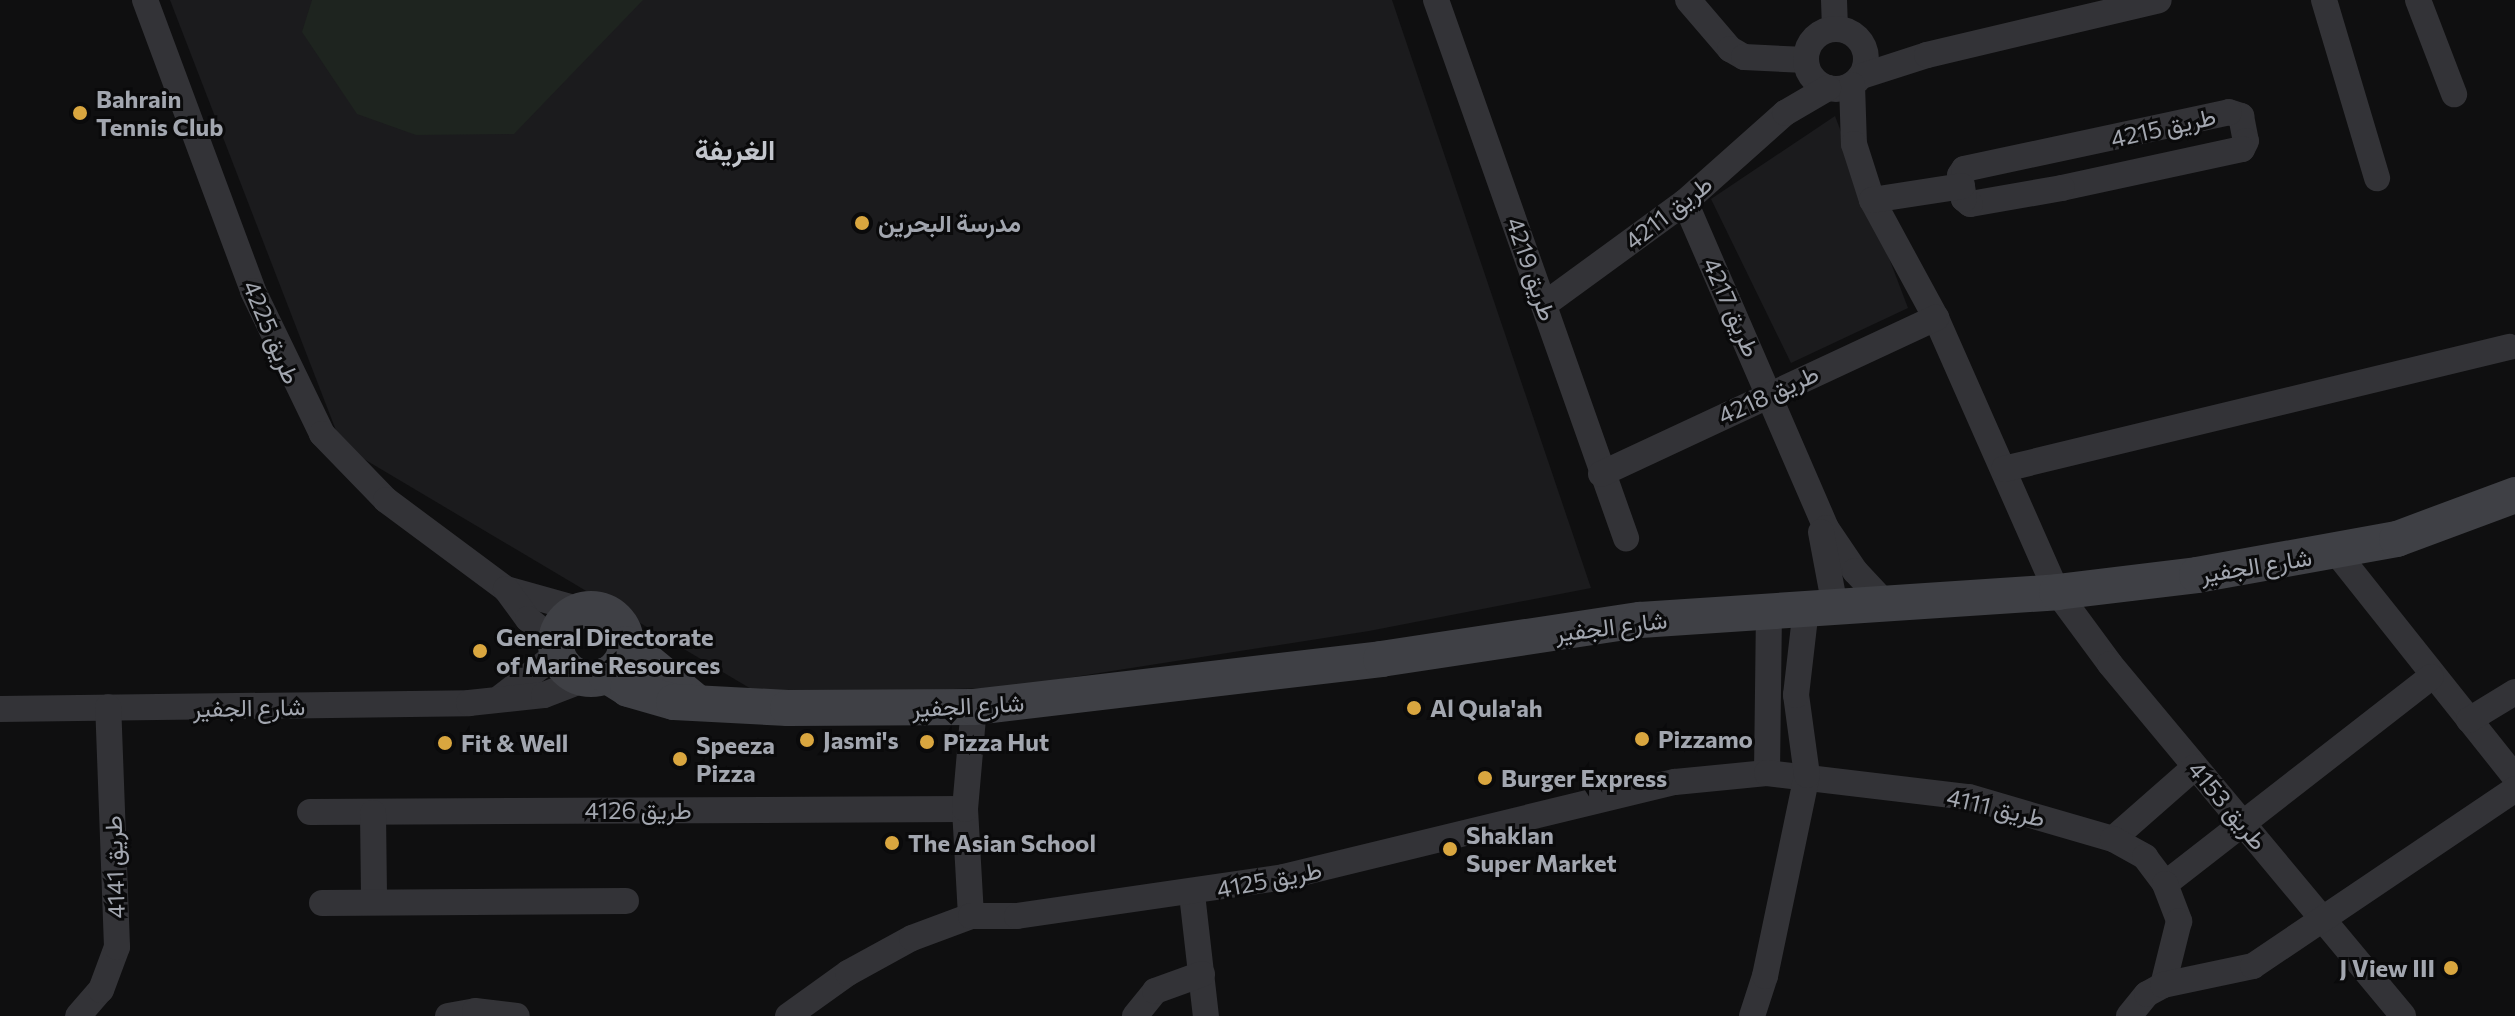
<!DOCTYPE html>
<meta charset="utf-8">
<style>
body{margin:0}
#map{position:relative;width:2515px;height:1016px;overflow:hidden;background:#0f0f10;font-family:Commissioner,Vazirmatn,sans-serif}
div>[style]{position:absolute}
.built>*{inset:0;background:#1b1b1d}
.green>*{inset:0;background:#1e241f}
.street>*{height:26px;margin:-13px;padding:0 13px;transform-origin:13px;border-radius:13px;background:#333337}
.street>.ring{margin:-13px;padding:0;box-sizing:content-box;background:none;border:26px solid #333337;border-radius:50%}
.secondary>*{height:36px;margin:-18px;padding:0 18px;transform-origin:18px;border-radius:18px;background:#3f4045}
.secondary>.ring{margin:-18px;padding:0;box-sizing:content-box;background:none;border:36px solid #3f4045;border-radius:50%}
.dots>*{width:22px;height:22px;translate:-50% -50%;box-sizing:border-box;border:4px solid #0a0a0b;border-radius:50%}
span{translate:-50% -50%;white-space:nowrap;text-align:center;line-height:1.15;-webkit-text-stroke:6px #0a0a0b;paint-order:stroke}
.poi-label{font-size:24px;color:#a2a6af;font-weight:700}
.left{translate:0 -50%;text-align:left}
.right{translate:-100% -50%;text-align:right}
.street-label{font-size:24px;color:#a2a6af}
.quarter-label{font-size:28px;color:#c2c5cc;font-weight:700}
</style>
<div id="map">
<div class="built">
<div style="clip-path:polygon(170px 0,1392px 0,1591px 588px,1369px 631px,1009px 687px,763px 696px,342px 446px)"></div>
<div style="clip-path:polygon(1835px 116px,1908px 308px,1791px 363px,1711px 199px)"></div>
</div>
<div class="green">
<div style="clip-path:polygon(312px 0,643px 0,514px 134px,416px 135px,357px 114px,302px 32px)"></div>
</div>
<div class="street">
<div style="left:145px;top:0;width:310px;rotate:69.6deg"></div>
<div style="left:253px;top:291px;width:159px;rotate:64.2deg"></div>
<div style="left:322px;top:434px;width:92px;rotate:45.9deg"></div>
<div style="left:386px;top:500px;width:149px;rotate:36.6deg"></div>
<div style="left:506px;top:589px;width:78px;rotate:15.6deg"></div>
<div style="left:1436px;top:0;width:571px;rotate:70.55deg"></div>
<div style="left:1688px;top:0;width:65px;rotate:49.4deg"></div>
<div style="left:1730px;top:49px;width:16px;rotate:30deg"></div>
<div style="left:1744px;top:57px;width:62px;rotate:2.8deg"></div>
<div style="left:1834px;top:0;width:29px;rotate:88deg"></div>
<div style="left:2324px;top:0;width:186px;rotate:73.4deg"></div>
<div style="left:2418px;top:0;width:101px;rotate:69deg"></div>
<div class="ring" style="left:1806px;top:29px;width:34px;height:34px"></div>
<div style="left:1862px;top:76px;width:68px;rotate:-17.9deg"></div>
<div style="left:1927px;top:55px;width:238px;rotate:-13.3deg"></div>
<div style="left:1852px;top:85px;width:59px;rotate:88.1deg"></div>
<div style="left:1854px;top:144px;width:59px;rotate:72.2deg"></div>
<div style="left:1872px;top:200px;width:134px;rotate:61.5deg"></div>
<div style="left:1936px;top:318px;width:300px;rotate:66.2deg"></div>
<div style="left:2057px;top:592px;width:89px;rotate:53.6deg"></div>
<div style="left:2110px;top:664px;width:458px;rotate:50.2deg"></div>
<div style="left:2229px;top:112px;width:13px;rotate:18deg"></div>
<div style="left:2241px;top:116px;width:25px;rotate:79deg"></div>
<div style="left:2246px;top:141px;width:9px;rotate:117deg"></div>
<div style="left:2242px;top:149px;width:184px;rotate:167.8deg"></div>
<div style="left:2062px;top:188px;width:93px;rotate:170.1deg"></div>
<div style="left:1970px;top:204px;width:8px;rotate:-140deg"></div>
<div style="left:1964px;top:199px;width:24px;rotate:-99deg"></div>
<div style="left:1960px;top:175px;width:7px;rotate:-56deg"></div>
<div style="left:1964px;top:169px;width:271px;rotate:-12.1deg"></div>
<div style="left:1872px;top:200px;width:91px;rotate:-8.8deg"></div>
<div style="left:1685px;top:202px;width:355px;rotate:66.6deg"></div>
<div style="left:1826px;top:528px;width:52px;rotate:56deg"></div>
<div style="left:1855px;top:571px;width:44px;rotate:46.8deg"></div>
<div style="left:1545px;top:304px;width:173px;rotate:-36.1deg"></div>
<div style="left:1685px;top:202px;width:134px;rotate:-41.7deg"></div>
<div style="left:1785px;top:113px;width:50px;rotate:-30.2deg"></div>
<div style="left:2004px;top:469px;width:520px;rotate:-13.58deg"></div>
<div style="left:1601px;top:474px;width:370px;rotate:-25deg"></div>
<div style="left:1821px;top:532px;width:76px;rotate:79.4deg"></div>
<div style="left:2336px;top:552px;width:288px;rotate:51.5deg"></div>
<div style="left:506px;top:589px;width:37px;rotate:54deg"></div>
<div style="left:528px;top:619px;width:36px;rotate:39deg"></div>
<div style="left:501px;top:697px;width:71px;rotate:-37.5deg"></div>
<div style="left:0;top:709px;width:469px;rotate:-0.7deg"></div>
<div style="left:469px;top:703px;width:75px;rotate:-6.1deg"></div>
<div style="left:544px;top:695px;width:45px;rotate:-20.9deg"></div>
<div style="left:2469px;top:720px;width:54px;rotate:-31.3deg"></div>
<div style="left:1767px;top:773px;width:162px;rotate:-89.3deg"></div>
<div style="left:310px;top:812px;width:655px;rotate:-0.26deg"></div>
<div style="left:373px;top:813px;width:88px;rotate:89.3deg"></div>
<div style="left:2113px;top:839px;width:109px;rotate:-41.3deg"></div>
<div style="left:2165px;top:884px;width:337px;rotate:-37.9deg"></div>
<div style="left:1192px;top:894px;width:123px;rotate:83.5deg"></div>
<div style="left:322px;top:903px;width:304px;rotate:-0.4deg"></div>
<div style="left:971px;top:916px;width:107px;rotate:-93.2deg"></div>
<div style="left:965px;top:809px;width:102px;rotate:-85deg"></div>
<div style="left:78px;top:1016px;width:35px;rotate:-49deg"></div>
<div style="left:101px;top:990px;width:46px;rotate:-69.6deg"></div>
<div style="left:117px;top:947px;width:240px;rotate:-92.1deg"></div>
<div style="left:448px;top:1016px;width:27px;rotate:-10deg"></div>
<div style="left:475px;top:1011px;width:42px;rotate:6.8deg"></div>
<div style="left:788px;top:1016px;width:74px;rotate:-35.6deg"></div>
<div style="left:848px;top:973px;width:73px;rotate:-28.7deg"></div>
<div style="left:912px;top:938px;width:63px;rotate:-20.4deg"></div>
<div style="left:971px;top:916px;width:46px"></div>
<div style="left:1017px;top:916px;width:270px;rotate:-8.3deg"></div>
<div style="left:1284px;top:877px;width:402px;rotate:-13.7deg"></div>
<div style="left:1675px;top:782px;width:92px;rotate:-5.6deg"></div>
<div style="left:1767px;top:773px;width:203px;rotate:6.8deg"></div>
<div style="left:1969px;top:797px;width:150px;rotate:16.3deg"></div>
<div style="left:2113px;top:839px;width:37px;rotate:29deg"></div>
<div style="left:2145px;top:857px;width:34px;rotate:53deg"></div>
<div style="left:2165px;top:884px;width:40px;rotate:69deg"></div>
<div style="left:2179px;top:921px;width:66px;rotate:104deg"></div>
<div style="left:1135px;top:1016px;width:32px;rotate:-51deg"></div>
<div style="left:1155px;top:991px;width:50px;rotate:-19.9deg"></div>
<div style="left:1752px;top:1016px;width:42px;rotate:-72deg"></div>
<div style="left:1765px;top:976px;width:205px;rotate:-78.2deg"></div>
<div style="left:1807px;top:775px;width:81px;rotate:-97.8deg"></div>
<div style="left:1796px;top:695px;width:87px;rotate:-83.4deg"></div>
<div style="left:2129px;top:1016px;width:28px;rotate:-51deg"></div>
<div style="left:2147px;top:994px;width:18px;rotate:-29deg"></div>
<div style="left:2163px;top:985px;width:92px;rotate:-11.9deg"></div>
<div style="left:2253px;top:966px;width:316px;rotate:-34deg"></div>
</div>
<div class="secondary">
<div class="ring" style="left:556px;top:609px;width:34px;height:34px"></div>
<div style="left:626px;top:644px;width:88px;rotate:39.5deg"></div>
<div style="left:606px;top:675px;width:26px;rotate:32deg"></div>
<div style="left:628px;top:689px;width:48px;rotate:15.8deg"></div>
<div style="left:674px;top:702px;width:114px;rotate:3deg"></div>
<div style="left:788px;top:708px;width:186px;rotate:-0.3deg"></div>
<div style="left:974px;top:707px;width:410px;rotate:-6.7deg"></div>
<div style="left:1381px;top:659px;width:262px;rotate:-8.6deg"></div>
<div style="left:1640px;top:620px;width:418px;rotate:-3.8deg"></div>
<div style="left:2057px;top:592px;width:141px;rotate:-6.9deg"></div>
<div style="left:2197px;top:575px;width:203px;rotate:-10.2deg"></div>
<div style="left:2397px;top:539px;width:126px;rotate:-20.4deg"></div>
</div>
<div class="dots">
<div style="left:80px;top:113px;background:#d9a63f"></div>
<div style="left:862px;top:223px;background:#d9a63f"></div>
<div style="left:480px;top:651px;background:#d9a63f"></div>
<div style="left:1414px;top:708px;background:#d9a63f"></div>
<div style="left:1642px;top:739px;background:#d9a63f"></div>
<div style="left:807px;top:740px;background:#d9a63f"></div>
<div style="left:927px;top:742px;background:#d9a63f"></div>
<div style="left:445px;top:743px;background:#d9a63f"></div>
<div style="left:680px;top:759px;background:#d9a63f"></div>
<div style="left:1485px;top:778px;background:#d9a63f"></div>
<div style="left:892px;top:843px;background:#d9a63f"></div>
<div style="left:1450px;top:849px;background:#d9a63f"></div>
<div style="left:2451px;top:968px;background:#d9a63f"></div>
</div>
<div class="poi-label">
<span class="left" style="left:96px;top:113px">Bahrain<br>Tennis Club</span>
<span class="left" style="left:878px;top:223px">مدرسة البحرين</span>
<span class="left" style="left:496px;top:651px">General Directorate<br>of Marine Resources</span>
<span class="left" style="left:1430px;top:708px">Al Qula'ah</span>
<span class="left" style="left:1658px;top:739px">Pizzamo</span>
<span class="left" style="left:823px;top:740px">Jasmi's</span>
<span class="left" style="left:943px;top:742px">Pizza Hut</span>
<span class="left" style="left:461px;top:743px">Fit &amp; Well</span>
<span class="left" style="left:696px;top:759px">Speeza<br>Pizza</span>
<span class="left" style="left:1501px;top:778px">Burger Express</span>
<span class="left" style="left:1466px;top:849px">Shaklan<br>Super Market</span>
<span class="left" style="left:908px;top:843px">The Asian School</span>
<span class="right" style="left:2435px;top:968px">J View III</span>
</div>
<div class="street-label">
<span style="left:2163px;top:127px;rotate:-13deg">طريق 4215</span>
<span style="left:1668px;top:212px;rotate:-38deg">طريق 4211</span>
<span style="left:1532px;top:269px;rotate:71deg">طريق 4219</span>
<span style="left:1732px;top:307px;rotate:66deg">طريق 4217</span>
<span style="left:272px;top:332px;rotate:67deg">طريق 4225</span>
<span style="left:1768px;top:394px;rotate:-25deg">طريق 4218</span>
<span style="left:2256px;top:565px;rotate:-9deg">شارع الجفير</span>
<span style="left:1611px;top:626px;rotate:-7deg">شارع الجفير</span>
<span style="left:968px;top:705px;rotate:-3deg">شارع الجفير</span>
<span style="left:249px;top:707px;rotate:-1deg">شارع الجفير</span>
<span style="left:2228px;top:805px;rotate:50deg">طريق 4153</span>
<span style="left:1996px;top:807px;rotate:13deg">طريق 4111</span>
<span style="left:638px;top:810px">طريق 4126</span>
<span style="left:114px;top:867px;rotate:-92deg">طريق 4141</span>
<span style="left:1269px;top:879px;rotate:-11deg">طريق 4125</span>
</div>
<div class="quarter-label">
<span style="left:735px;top:149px">الغريفة</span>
</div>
</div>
